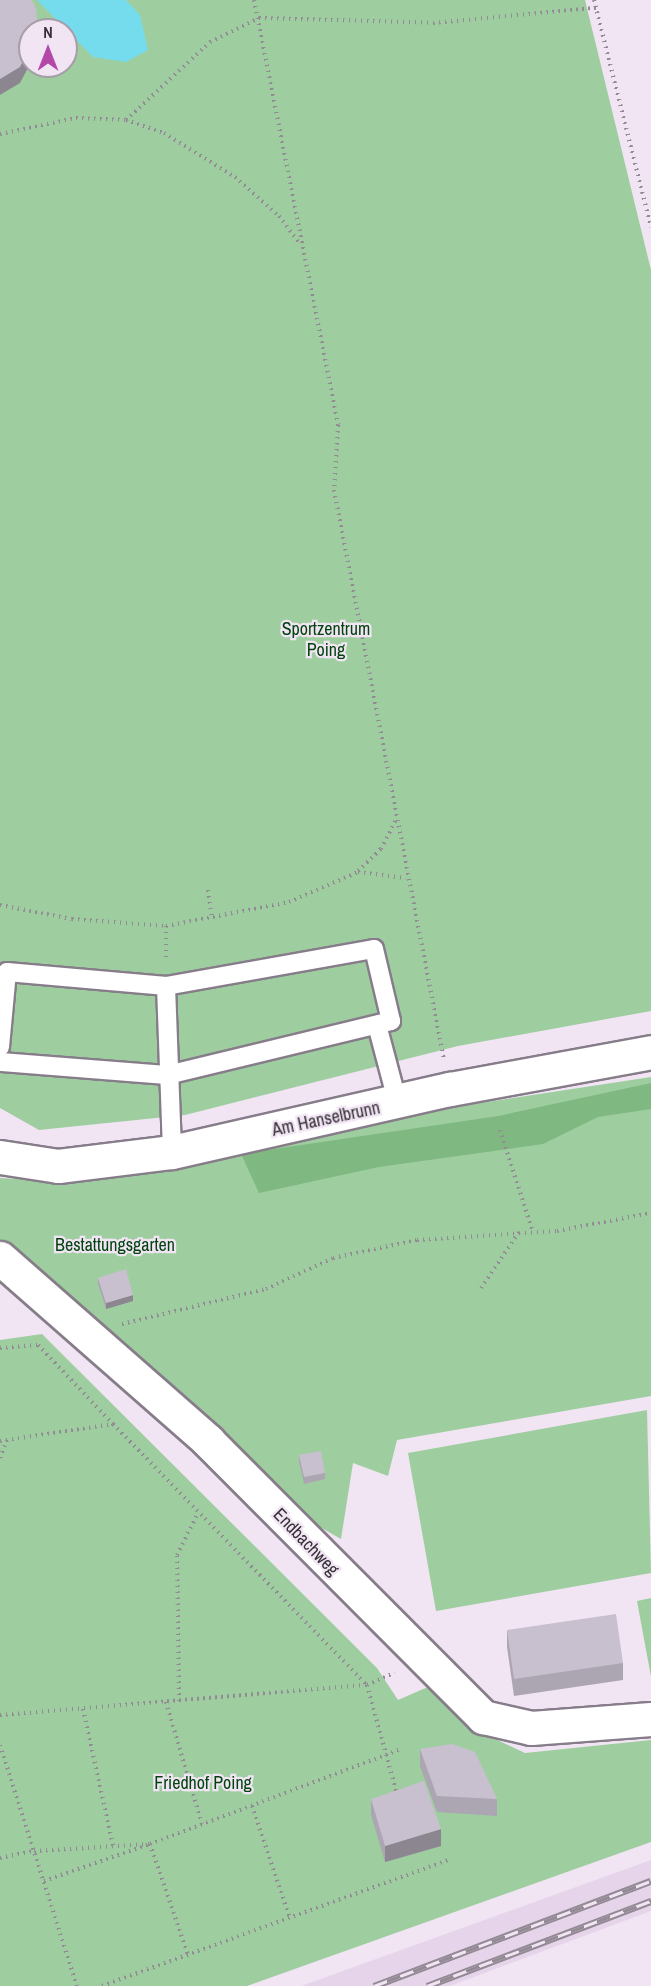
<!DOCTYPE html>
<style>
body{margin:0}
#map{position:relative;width:651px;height:1986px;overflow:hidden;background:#f1e5f4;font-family:"Archivo Narrow",sans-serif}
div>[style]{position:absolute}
.built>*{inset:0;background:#e6d5ea}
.green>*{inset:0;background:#9ece9f}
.forest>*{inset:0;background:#80b881}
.water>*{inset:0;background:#74dcec}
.path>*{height:4px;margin-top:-2px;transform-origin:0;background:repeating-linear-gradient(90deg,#928a94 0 1.5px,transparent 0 6px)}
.roads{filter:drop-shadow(2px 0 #877d8a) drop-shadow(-2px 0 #877d8a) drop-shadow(0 2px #877d8a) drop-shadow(0 -2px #877d8a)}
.service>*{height:18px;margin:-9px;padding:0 9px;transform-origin:9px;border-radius:9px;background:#fff}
.minor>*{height:33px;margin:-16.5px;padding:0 16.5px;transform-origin:16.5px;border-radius:16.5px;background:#fff}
.tertiary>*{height:33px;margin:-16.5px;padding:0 16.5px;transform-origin:16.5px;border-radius:16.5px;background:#fff}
.rail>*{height:7px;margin-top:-3.5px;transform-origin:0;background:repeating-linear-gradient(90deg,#f1e5f4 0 14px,#938a95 0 28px);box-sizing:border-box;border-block:2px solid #938a95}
.wall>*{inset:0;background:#aca5b2}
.shaded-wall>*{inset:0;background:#8c8691}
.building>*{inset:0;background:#c8c0cf}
span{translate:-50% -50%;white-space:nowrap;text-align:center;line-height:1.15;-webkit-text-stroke:4.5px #f1e5f4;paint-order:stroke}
.park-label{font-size:18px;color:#02430e}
.street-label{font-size:18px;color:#363137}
.north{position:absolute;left:18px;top:18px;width:60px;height:60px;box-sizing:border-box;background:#f1e5f4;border:2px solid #a69da8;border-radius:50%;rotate:0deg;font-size:16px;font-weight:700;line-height:24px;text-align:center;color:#363137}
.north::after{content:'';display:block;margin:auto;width:21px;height:27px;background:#b348a8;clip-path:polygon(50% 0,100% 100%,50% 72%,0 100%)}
</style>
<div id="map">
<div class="built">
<div style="clip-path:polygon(651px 1860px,651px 1911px,450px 1986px,301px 1986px)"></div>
</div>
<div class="green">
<div style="clip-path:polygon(evenodd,0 0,585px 0,651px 270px,651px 1011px,458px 1046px,185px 1115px,39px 1130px,0 1108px,0 0,30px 30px,66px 30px,66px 66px,30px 66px,30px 30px)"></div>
<div style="clip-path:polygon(651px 1077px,651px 1396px,397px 1440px,388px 1476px,353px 1463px,341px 1539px,297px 1514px,0 1244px,0 1178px,58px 1181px,207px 1160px,428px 1111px)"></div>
<div style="clip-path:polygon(42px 1334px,377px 1668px,398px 1700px,430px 1686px,472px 1728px,525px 1753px,651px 1740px,651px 1842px,247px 1986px,0 1986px,0 1340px)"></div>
<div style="clip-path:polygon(647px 1410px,651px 1573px,436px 1611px,408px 1453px)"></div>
<div style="clip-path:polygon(651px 1598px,651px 1677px,637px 1601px)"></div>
</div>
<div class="forest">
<div style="clip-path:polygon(651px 1083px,651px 1109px,598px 1117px,543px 1144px,379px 1167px,259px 1193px,241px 1154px,498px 1116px)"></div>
</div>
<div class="water">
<div style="clip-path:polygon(37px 0,126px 0,140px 15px,148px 50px,126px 62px,93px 57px)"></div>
</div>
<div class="path">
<div style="left:254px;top:0;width:433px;rotate:78.8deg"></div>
<div style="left:338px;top:425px;width:65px;rotate:93.5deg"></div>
<div style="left:334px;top:490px;width:581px;rotate:79.08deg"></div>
<div style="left:594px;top:0;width:234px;rotate:75.9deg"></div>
<div style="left:126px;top:120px;width:115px;rotate:-42.9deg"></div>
<div style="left:210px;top:42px;width:55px;rotate:-26.1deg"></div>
<div style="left:259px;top:18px;width:174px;rotate:1.6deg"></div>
<div style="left:433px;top:23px;width:164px;rotate:-5.3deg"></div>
<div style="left:0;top:134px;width:78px;rotate:-11.9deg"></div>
<div style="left:76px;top:118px;width:50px;rotate:2.3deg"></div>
<div style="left:126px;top:120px;width:40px;rotate:18.9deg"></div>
<div style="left:164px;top:133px;width:84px;rotate:31.8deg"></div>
<div style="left:235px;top:177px;width:59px;rotate:41.6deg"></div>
<div style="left:279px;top:216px;width:36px;rotate:53deg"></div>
<div style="left:358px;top:871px;width:32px;rotate:-44deg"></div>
<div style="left:381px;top:849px;width:33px;rotate:-63deg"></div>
<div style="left:208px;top:890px;width:29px;rotate:82deg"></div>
<div style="left:0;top:905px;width:73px;rotate:11deg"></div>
<div style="left:72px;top:919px;width:94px;rotate:4.3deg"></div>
<div style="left:166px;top:926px;width:125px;rotate:-11deg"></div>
<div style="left:289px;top:902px;width:75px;rotate:-23.5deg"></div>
<div style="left:358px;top:872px;width:48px;rotate:7.1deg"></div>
<div style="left:166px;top:926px;width:35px;rotate:90deg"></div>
<div style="left:500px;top:1130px;width:107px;rotate:72.1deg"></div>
<div style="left:481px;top:1288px;width:68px;rotate:-55.8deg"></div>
<div style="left:122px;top:1324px;width:148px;rotate:-13.7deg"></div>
<div style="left:266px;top:1289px;width:74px;rotate:-24.8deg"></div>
<div style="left:333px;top:1258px;width:86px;rotate:-12.1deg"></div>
<div style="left:417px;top:1240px;width:140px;rotate:-3.7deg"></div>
<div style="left:557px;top:1231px;width:96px;rotate:-10.8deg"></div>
<div style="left:0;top:1348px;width:38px;rotate:-5deg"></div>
<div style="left:38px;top:1345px;width:109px;rotate:46.5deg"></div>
<div style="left:0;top:1441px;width:114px;rotate:-8.6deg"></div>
<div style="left:113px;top:1424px;width:364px;rotate:45.8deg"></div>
<div style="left:367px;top:1685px;width:113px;rotate:74.6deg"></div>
<div style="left:0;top:1458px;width:19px;rotate:-69deg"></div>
<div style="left:179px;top:1701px;width:146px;rotate:-90.8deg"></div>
<div style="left:177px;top:1555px;width:45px;rotate:-63.4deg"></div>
<div style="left:166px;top:1702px;width:127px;rotate:73.6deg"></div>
<div style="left:83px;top:1709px;width:140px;rotate:77.6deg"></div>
<div style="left:0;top:1715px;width:368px;rotate:-4.7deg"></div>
<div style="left:367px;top:1685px;width:30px;rotate:-24deg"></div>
<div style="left:0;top:1745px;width:253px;rotate:72.3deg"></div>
<div style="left:252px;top:1806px;width:118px;rotate:71.3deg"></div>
<div style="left:0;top:1858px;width:35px;rotate:-12deg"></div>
<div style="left:34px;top:1851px;width:116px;rotate:-3.5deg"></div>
<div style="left:150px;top:1844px;width:269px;rotate:-20.7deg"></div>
<div style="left:44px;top:1881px;width:112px;rotate:-19.2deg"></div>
<div style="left:150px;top:1844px;width:117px;rotate:71.1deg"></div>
<div style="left:102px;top:1986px;width:369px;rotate:-20deg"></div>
</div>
<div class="roads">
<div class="service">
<div style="left:166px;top:986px;width:166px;rotate:87.9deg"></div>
<div style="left:377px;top:1025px;width:82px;rotate:75.1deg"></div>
<div style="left:0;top:1047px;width:75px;rotate:-84.7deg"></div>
<div style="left:7px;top:972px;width:160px;rotate:5deg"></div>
<div style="left:166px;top:986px;width:211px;rotate:-10.1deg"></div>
<div style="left:374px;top:949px;width:74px;rotate:76.7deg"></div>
<div style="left:391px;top:1021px;width:230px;rotate:166.4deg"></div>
<div style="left:167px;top:1075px;width:168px;rotate:-175.5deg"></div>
</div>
<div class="minor">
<div style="left:0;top:1258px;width:277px;rotate:41.3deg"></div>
<div style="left:208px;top:1441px;width:390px;rotate:45.1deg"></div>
<div style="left:483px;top:1717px;width:49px;rotate:12.9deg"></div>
<div style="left:531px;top:1728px;width:120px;rotate:-4.3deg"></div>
</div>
<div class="tertiary">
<div style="left:0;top:1157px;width:59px;rotate:8.8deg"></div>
<div style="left:58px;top:1166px;width:115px;rotate:-7deg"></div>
<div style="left:172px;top:1152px;width:285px;rotate:-12.8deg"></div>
<div style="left:450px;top:1089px;width:204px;rotate:-10.4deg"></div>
</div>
</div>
<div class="rail">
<div style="left:374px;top:1986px;width:296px;rotate:-20.8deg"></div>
<div style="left:427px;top:1986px;width:240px;rotate:-20.8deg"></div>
</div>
<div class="wall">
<div style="clip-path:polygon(98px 1278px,133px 1301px,106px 1309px,98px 1284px)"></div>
<div style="clip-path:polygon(299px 1455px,325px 1473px,325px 1479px,304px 1484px,299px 1461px)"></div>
<div style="clip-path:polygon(507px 1630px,623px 1663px,623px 1680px,514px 1696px,507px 1647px)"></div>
<div style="clip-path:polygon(420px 1749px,497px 1799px,497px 1816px,437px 1812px,420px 1766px)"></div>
<div style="clip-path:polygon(371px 1799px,441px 1846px,385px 1862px,371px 1815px)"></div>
</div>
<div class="shaded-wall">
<div style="clip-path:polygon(30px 47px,30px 64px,20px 83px,0 95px,0 79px)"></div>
<div style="clip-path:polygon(133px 1295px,133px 1301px,106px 1309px,106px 1303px)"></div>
<div style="clip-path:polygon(441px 1829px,441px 1846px,385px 1862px,385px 1846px)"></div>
</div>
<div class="building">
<div style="clip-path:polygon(0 0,32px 0,36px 9px,38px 30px,30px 30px,30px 47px,20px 67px,0 79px)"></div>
<div style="clip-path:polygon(126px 1269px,133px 1295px,106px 1303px,98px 1278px)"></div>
<div style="clip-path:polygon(321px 1451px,325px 1473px,304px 1477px,299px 1455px)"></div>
<div style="clip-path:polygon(616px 1614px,623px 1663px,514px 1679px,507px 1630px)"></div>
<div style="clip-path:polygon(452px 1744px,475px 1752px,497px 1799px,437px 1796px,420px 1749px)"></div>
<div style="clip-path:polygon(424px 1781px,441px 1829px,385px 1846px,371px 1799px)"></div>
</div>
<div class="park-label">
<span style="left:326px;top:640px">Sportzentrum<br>Poing</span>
<span style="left:115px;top:1245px">Bestattungsgarten</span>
<span style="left:203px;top:1783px">Friedhof Poing</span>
</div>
<div class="street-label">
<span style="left:326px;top:1119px;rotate:-12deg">Am Hanselbrunn</span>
<span style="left:306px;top:1542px;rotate:46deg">Endbachweg</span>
</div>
<div class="north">N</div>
</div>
